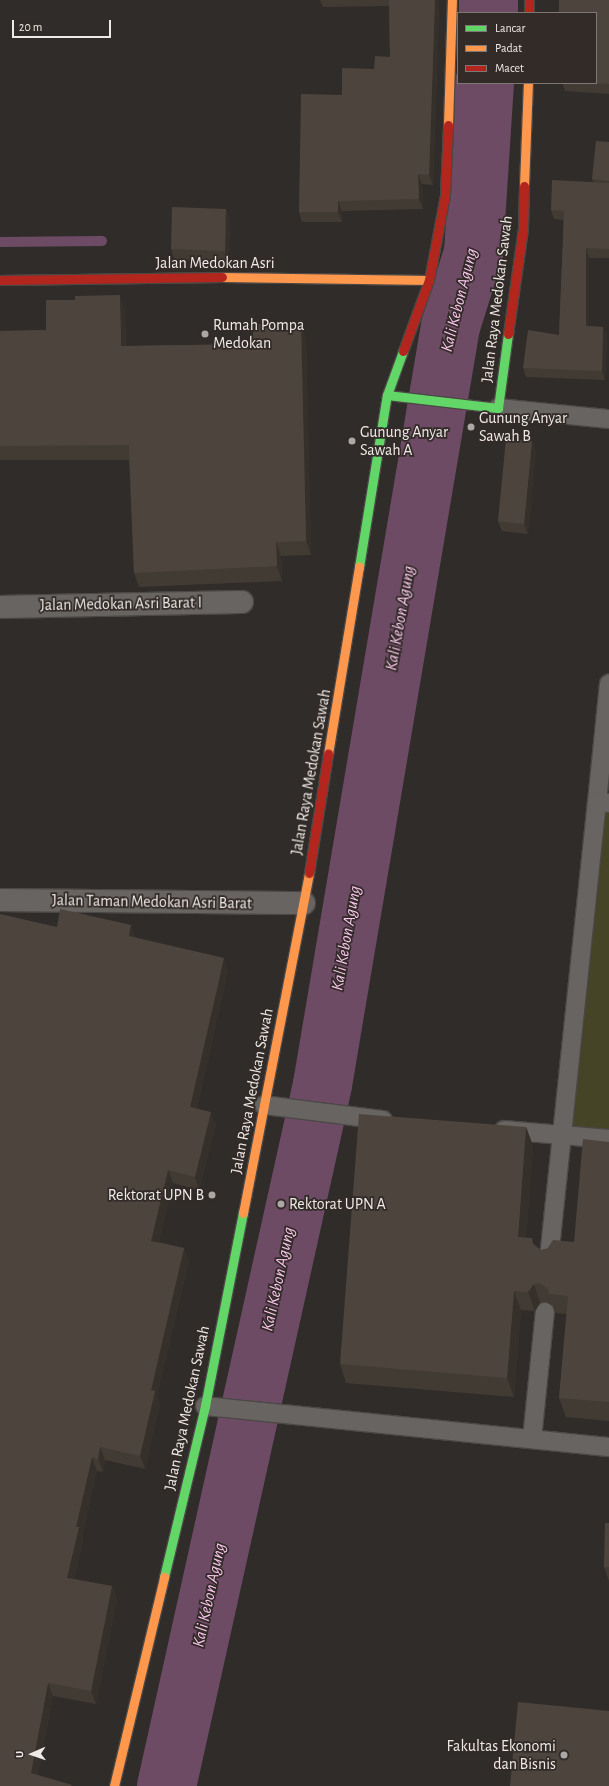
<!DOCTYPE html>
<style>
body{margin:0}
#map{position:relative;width:609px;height:1786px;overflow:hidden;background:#302c2a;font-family:"Alegreya Sans",sans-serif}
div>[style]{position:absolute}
.green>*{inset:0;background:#454427}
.stream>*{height:10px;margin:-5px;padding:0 5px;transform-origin:5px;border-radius:5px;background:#6e4b65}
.river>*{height:59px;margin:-29.5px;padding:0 29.5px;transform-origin:29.5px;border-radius:29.5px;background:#6e4b65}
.roads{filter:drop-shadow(1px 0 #4b4846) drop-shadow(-1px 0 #4b4846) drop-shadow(0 1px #4b4846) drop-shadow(0 -1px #4b4846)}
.lane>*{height:18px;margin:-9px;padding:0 9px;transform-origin:9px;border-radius:9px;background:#676462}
.street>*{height:22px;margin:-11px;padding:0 11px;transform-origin:11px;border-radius:11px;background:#676462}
.fast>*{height:9px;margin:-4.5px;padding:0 4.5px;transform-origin:4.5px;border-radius:4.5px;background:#63d668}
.slow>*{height:9px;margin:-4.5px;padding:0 4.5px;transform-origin:4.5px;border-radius:4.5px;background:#ff974d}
.jam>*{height:9px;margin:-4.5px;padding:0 4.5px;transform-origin:4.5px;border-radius:4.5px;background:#b3261e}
.wall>*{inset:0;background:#423b34}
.shaded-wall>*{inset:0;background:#36302b}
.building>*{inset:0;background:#4d453d}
.dots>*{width:11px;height:11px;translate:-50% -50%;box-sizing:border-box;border:2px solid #322b28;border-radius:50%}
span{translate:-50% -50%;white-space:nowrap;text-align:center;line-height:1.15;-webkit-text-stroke:3.5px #322b28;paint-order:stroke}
.street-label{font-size:16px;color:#efeae8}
.poi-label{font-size:16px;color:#efeae8}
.left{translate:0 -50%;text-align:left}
.right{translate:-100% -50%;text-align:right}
.water-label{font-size:17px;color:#fdc8f0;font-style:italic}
.legend{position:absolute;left:457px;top:12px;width:140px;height:72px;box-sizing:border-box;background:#322b28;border:1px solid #7e7775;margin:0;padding:5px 7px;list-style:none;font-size:12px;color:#efeae8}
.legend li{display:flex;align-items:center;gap:8px;height:20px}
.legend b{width:20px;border:1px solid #7e7775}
.north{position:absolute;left:12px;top:1734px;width:40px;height:40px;-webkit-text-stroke:3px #322b28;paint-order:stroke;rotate:268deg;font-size:11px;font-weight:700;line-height:16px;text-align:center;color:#efeae8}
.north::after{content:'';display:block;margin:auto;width:14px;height:18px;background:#efeae8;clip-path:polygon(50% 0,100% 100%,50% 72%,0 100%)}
.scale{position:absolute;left:12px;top:20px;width:99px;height:18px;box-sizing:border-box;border:2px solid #efeae8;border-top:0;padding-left:5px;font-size:12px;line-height:14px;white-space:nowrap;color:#efeae8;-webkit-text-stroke:3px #322b28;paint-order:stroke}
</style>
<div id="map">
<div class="green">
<div style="clip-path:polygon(597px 802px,609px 803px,609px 1139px,561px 1135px)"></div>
</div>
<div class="stream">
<div style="left:0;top:242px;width:102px;rotate:-0.6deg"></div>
</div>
<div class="river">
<div style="left:488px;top:13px;width:13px;rotate:-90deg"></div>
<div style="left:166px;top:1786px;width:719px;rotate:-77.47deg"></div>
<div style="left:322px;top:1084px;width:769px;rotate:-80.42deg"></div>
<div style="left:450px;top:326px;width:77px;rotate:-72.7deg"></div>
<div style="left:473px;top:252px;width:169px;rotate:-86.3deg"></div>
</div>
<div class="roads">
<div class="lane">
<div style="left:498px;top:408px;width:112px;rotate:5.7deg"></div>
<div style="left:597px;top:802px;width:119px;rotate:-84.2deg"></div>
<div style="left:264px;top:1105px;width:120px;rotate:7.2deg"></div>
<div style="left:504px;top:1130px;width:105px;rotate:4.9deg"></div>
<div style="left:549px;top:1258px;width:459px;rotate:-84deg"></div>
<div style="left:597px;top:802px;width:12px;rotate:5deg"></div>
<div style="left:205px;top:1406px;width:406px;rotate:5.8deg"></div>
<div style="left:532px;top:1439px;width:128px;rotate:-84.2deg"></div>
</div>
<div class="street">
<div style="left:0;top:607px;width:242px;rotate:-1.2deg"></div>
<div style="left:0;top:900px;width:304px;rotate:0.6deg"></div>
</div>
<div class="fast">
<div style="left:387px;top:395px;width:112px;rotate:6.7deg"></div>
<div style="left:498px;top:408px;width:75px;rotate:-82.3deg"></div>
<div style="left:359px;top:567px;width:174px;rotate:-80.8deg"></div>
<div style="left:387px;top:395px;width:47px;rotate:-70deg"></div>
<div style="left:164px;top:1577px;width:176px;rotate:-76.5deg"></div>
<div style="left:205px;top:1406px;width:197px;rotate:-78.9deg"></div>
</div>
<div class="slow">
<div style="left:448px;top:125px;width:125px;rotate:-88.2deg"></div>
<div style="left:524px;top:186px;width:103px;rotate:-87.8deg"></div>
<div style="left:222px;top:277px;width:207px;rotate:0.8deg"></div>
<div style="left:328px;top:754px;width:190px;rotate:-80.6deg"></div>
<div style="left:243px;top:1213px;width:346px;rotate:-79deg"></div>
<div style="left:114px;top:1786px;width:215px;rotate:-76.5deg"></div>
</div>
<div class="jam">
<div style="left:529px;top:0;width:13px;rotate:90deg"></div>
<div style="left:0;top:280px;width:222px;rotate:-0.8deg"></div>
<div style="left:508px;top:334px;width:107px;rotate:-81.9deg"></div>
<div style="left:523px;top:228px;width:42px;rotate:-88.6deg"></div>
<div style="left:403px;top:351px;width:76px;rotate:-69.9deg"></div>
<div style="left:429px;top:280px;width:86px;rotate:-79.3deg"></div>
<div style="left:445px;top:195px;width:70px;rotate:-87.5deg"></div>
<div style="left:309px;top:873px;width:121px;rotate:-80.9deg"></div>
</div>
</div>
<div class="wall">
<div style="clip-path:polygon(320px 0,439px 0,439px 13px,433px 185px,422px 184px,423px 209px,342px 211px,342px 222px,302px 222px,299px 212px,342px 95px,390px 57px,389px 6px,323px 7px)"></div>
<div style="clip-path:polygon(609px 0,609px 94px,565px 91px,562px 83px,596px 83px)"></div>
<div style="clip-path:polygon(609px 142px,609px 258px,589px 258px,589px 326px,603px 327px,607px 336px,605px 380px,526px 377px,523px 368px,559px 335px,564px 220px,554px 219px,551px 210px,594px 183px,592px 179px)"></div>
<div style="clip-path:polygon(230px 219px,229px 261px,174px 259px,171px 249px)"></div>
<div style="clip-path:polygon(125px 309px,126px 346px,253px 344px,306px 337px,311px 555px,281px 556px,282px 581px,139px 587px,134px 573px,129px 460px,0 460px,0 331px,46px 330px)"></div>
<div style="clip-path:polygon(532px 441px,536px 451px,528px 534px,502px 531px,498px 521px)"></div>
<div style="clip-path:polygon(57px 927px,135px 937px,228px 971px,197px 1108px,216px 1125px,199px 1190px,173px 1183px,159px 1242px,184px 1248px,189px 1261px,157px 1396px,160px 1404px,145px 1469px,105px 1460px,103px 1472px,97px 1471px,82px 1536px,83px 1540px,74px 1579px,112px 1586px,117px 1599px,96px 1704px,53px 1696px,38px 1775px,0 1786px)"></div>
<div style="clip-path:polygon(526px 1127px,533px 1146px,526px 1238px,541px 1250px,574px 1242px,609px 1142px,609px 1421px,566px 1417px,559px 1398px,567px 1314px,555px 1313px,553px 1306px,546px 1302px,540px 1303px,535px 1311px,521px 1310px,514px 1397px,346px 1383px,340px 1364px)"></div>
<div style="clip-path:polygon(609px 1523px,609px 1581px,604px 1567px)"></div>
</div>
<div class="shaded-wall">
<div style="clip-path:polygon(435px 0,439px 0,439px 13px,433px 185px,429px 175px)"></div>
<div style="clip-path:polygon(418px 174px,422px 184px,423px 209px,419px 199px)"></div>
<div style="clip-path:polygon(338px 201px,342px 211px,342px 222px,338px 212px)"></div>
<div style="clip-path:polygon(226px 209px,230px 219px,229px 261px,225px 251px)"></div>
<div style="clip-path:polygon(586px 248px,589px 258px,589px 335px,586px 326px)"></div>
<div style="clip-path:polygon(120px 295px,125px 309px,126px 360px,121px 346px)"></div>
<div style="clip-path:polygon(301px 323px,306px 337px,311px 555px,306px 541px)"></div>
<div style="clip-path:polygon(603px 327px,607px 336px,605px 380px,602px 371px)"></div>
<div style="clip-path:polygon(532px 441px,536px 451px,528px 534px,524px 524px)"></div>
<div style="clip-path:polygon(276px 542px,281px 556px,282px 581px,277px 566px)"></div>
<div style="clip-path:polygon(131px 925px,136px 938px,129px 936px)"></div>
<div style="clip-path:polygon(224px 958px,228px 971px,194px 1120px,190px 1107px)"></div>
<div style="clip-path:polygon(211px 1112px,216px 1125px,199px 1190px,195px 1177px)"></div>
<div style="clip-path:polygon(526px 1127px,533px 1146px,525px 1256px,518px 1237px)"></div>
<div style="clip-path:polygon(168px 1170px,173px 1183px,156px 1254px,151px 1241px)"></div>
<div style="clip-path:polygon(184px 1248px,189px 1261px,157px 1396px,160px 1404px,145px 1469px,140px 1456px,151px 1390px)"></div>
<div style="clip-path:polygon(534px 1284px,540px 1303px,535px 1311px,528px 1292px)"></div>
<div style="clip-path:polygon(514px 1291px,521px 1310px,514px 1397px,507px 1378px)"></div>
<div style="clip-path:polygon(100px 1447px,105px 1460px,103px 1472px,98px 1459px)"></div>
<div style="clip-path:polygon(92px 1457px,97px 1471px,82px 1536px,83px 1540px,72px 1591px,67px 1578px,76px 1527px)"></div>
<div style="clip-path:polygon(112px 1586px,117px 1599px,96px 1704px,91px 1691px)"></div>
<div style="clip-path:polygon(48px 1683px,53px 1696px,36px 1786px,31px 1773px)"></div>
</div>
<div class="building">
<div style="clip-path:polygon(389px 0,435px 0,429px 175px,418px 174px,419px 199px,338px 201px,338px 212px,299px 212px,301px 94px,342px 95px,342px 68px,374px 69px,375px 56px,390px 57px)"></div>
<div style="clip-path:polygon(559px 0,609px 0,609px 84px,594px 83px,596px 83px,596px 13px,559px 13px)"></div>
<div style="clip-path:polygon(596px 141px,609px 142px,609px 181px,592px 179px)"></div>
<div style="clip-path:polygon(552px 180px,609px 183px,609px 249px,586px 248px,586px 326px,603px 327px,602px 371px,523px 368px,528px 330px,559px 335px,564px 211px,551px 210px)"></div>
<div style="clip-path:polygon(172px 207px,226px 209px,225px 251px,171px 249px)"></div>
<div style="clip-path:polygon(120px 295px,121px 346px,253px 344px,253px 324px,301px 323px,306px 541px,276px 542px,277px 566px,134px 573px,129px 445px,0 446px,0 331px,46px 330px,46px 300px,75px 300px,75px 296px)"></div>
<div style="clip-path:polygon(506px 439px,532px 441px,524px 524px,498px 521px)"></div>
<div style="clip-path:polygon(60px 909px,131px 925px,129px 936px,224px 958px,190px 1107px,211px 1112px,195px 1177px,168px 1170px,151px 1241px,184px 1248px,151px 1390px,155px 1391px,140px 1456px,100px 1447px,98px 1459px,92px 1457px,76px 1527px,79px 1527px,67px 1578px,112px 1586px,91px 1691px,48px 1683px,31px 1773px,72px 1785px,71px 1786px,0 1786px,0 914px,57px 927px)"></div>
<div style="clip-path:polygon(359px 1114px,526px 1127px,518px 1237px,532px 1238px,533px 1244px,541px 1250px,547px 1249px,553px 1240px,574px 1242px,583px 1139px,609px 1142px,609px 1402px,559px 1398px,568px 1296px,549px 1294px,548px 1289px,540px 1283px,534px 1284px,528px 1292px,514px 1291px,507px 1378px,340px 1364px)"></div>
<div style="clip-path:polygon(605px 1523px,609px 1523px,609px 1567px,604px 1567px)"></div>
<div style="clip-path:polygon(518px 1702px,609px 1711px,609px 1786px,510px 1786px)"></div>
</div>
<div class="dots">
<div style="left:205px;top:334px;background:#aca8a6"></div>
<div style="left:471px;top:427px;background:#aca8a6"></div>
<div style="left:352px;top:441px;background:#aca8a6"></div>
<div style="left:212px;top:1195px;background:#aca8a6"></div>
<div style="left:281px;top:1204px;background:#aca8a6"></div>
<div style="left:564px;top:1755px;background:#aca8a6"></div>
</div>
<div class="street-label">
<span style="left:215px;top:263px">Jalan Medokan Asri</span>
<span style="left:497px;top:299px;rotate:-83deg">Jalan Raya Medokan Sawah</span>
<span style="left:121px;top:604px;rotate:-1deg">Jalan Medokan Asri Barat I</span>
<span style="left:311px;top:772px;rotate:-80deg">Jalan Raya Medokan Sawah</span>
<span style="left:152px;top:902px;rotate:1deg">Jalan Taman Medokan Asri Barat</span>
<span style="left:252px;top:1091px;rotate:-79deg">Jalan Raya Medokan Sawah</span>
<span style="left:187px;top:1408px;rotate:-78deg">Jalan Raya Medokan Sawah</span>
</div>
<div class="poi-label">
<span class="left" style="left:213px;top:334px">Rumah Pompa<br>Medokan</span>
<span class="left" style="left:479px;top:427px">Gunung Anyar<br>Sawah B</span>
<span class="left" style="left:360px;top:441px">Gunung Anyar<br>Sawah A</span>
<span class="right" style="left:204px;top:1195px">Rektorat UPN B</span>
<span class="left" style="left:289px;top:1204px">Rektorat UPN A</span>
<span class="right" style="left:556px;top:1755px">Fakultas Ekonomi<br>dan Bisnis</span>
</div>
<div class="water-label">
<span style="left:459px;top:300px;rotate:-76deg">Kali Kebon Agung</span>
<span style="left:400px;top:618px;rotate:-80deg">Kali Kebon Agung</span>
<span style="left:346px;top:938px;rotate:-80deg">Kali Kebon Agung</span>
<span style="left:278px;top:1279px;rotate:-78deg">Kali Kebon Agung</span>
<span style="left:209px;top:1595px;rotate:-78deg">Kali Kebon Agung</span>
</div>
<ul class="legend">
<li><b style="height:5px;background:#63d668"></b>Lancar</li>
<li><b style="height:5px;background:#ff974d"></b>Padat</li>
<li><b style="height:5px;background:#b3261e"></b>Macet</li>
</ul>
<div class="north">U</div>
<div class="scale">20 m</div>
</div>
